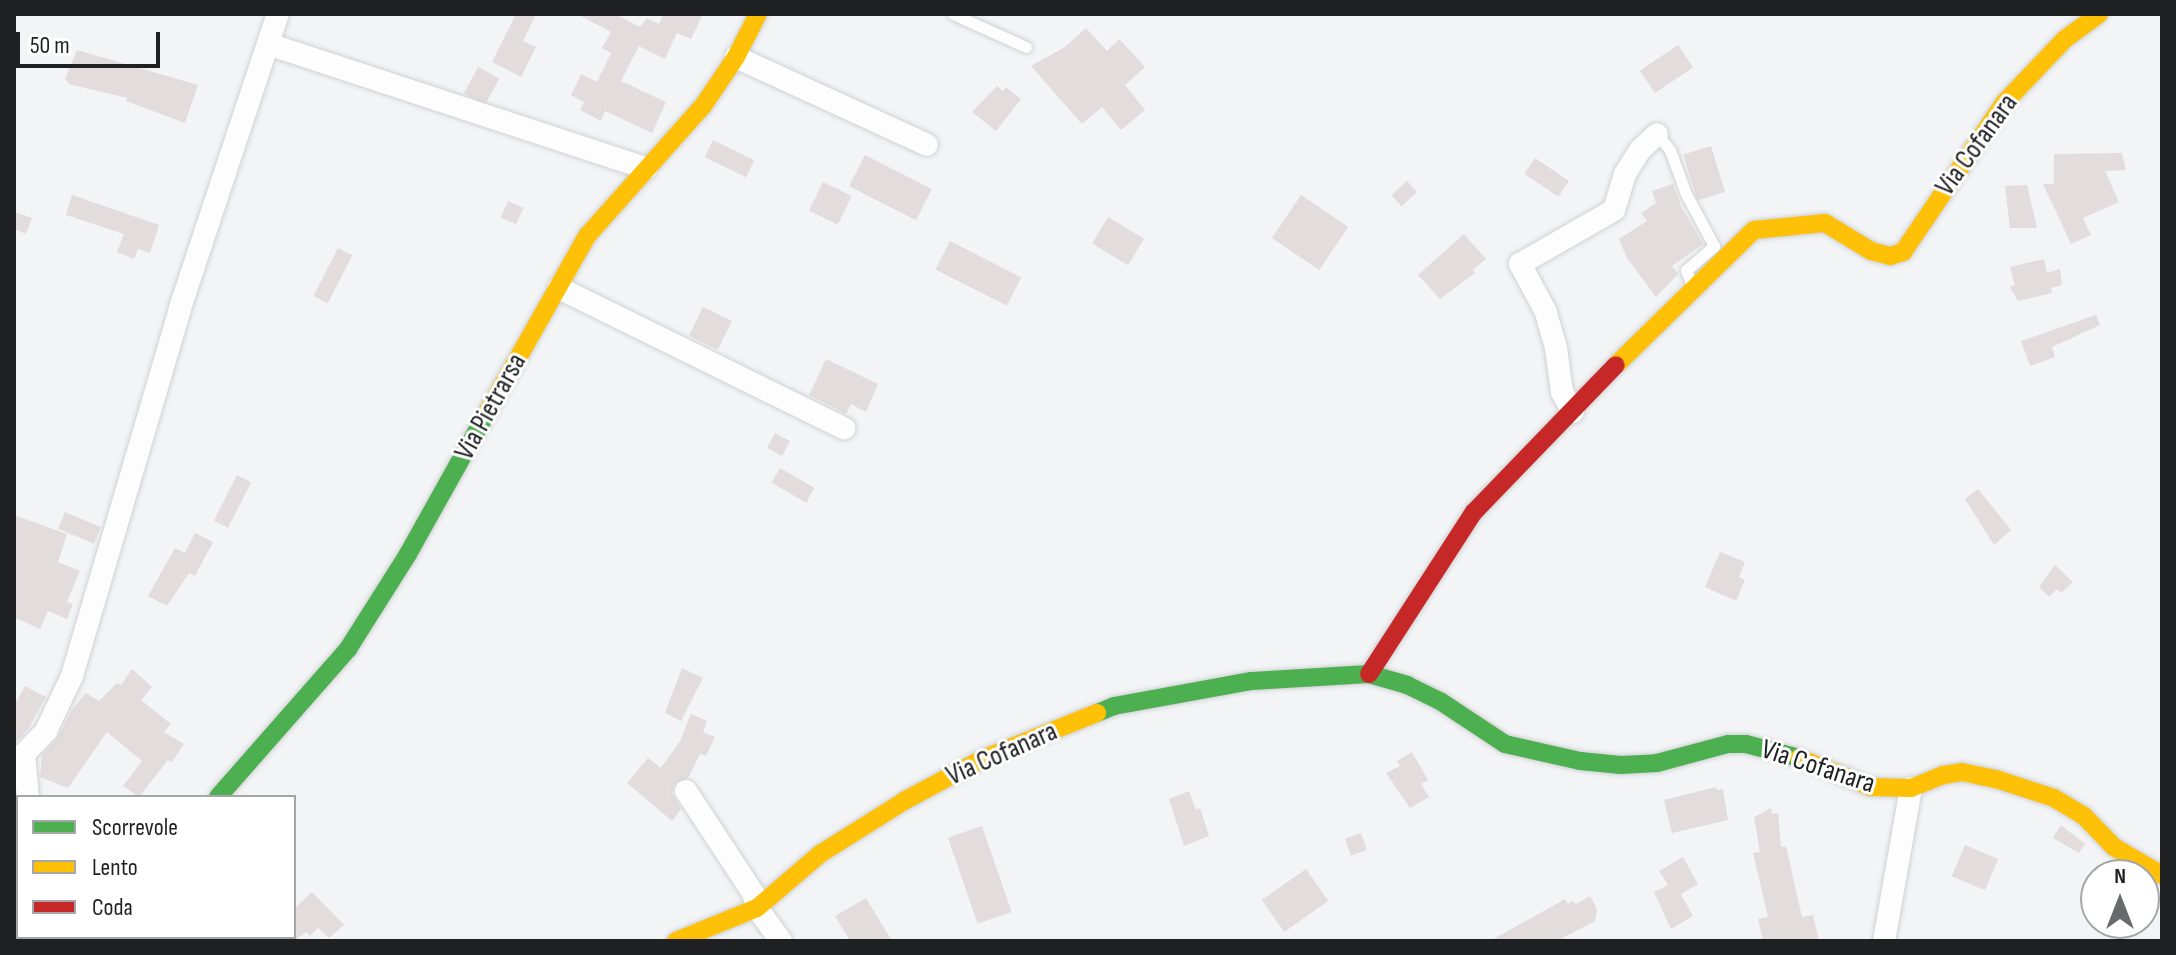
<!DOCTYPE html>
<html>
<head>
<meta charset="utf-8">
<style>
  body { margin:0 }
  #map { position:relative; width:2176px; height:955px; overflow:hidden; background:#f2f4f6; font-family:"Sofia Sans Condensed",sans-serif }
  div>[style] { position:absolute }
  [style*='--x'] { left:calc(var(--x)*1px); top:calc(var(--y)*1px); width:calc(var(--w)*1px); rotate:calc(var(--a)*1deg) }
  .building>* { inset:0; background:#e2dcdd; transform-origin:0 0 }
  .roads { filter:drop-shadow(0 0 2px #d0d1d3) drop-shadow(0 0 2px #d0d1d3) }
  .lane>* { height:11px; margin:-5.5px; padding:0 5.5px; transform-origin:5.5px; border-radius:5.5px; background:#fdfdfe }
  .street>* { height:22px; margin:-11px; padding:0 11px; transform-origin:11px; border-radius:11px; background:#fdfdfe }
  .fast>* { height:18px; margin:-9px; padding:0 9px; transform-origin:9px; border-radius:9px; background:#4caf50 }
  .slow>* { height:18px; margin:-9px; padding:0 9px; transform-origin:9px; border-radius:9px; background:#ffc107 }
  .jam>* { height:18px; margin:-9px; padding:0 9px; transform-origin:9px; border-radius:9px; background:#c62828 }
  span { translate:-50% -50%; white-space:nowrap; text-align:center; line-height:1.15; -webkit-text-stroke:6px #fff; paint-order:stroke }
  .street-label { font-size:28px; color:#1f2022 }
  .frame { position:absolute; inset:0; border:16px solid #1f2022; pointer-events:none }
  .legend { position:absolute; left:16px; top:795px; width:280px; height:144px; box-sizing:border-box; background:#fff; border:2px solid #a5a6a7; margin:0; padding:10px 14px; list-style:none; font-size:24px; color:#1f2022 }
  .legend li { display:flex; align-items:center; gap:16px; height:40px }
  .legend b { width:40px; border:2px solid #a5a6a7 }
  .north { position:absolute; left:2080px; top:859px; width:80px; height:80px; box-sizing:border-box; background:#fff; border:2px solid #a5a6a7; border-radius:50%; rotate:0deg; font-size:22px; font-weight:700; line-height:32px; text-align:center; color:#1f2022 }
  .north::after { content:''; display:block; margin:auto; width:28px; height:36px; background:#696a6c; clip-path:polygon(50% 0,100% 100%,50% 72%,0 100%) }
  .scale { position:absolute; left:16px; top:32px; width:144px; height:36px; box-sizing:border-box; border:4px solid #1f2022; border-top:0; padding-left:10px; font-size:24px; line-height:28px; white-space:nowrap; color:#1f2022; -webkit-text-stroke:6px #fff; paint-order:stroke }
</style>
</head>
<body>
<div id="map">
  <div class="building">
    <div style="clip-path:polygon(516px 14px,536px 14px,523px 41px,536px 47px,521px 77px,492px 62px)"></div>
    <div style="clip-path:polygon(577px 14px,615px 14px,640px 27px,647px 18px,659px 24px,663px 14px,703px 14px,691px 39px,677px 33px,665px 59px,639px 46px,621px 81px,666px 102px,652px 133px,605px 111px,601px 121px,580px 110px,584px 102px,571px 95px,581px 74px,597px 82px,611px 53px,602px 48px,611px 32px)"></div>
    <div style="clip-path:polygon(1086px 28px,1107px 51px,1119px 39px,1145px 67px,1125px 85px,1145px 110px,1121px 130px,1102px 107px,1082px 124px,1031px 66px,1065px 47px)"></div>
    <div style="left:1678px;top:45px;width:27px;height:46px;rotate:56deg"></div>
    <div style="clip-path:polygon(77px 50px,198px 85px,185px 123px,126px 101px,127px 98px,69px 84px,65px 79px)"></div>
    <div style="left:478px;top:67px;width:24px;height:30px;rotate:28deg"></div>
    <div style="clip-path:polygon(997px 86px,1003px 91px,1006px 87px,1021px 99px,996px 131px,972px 112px)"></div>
    <div style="left:713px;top:140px;width:46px;height:19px;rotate:26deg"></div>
    <div style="left:1711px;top:146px;width:48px;height:29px;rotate:73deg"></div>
    <div style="clip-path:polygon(2122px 153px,2126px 170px,2105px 171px,2119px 202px,2083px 218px,2091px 235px,2071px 244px,2043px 184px,2054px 184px,2054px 154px)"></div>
    <div style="left:865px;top:155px;width:75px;height:35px;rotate:27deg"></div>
    <div style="left:1535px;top:158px;width:41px;height:19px;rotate:34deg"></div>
    <div style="left:1407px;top:181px;width:15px;height:21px;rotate:48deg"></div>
    <div style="left:823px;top:182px;width:32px;height:32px;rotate:26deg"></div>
    <div style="clip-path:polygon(1673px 184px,1681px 206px,1703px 244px,1672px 266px,1678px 274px,1656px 297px,1627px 258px,1619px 239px,1647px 221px,1641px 213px,1656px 203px,1652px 191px)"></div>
    <div style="clip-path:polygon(2027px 185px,2037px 228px,2010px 228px,2005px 186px)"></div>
    <div style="clip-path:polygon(72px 195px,159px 225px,150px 253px,138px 249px,134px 259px,117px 252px,124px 234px,66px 215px)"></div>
    <div style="left:1301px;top:195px;width:57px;height:52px;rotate:34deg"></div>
    <div style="left:508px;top:201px;width:17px;height:18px;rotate:24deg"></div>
    <div style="clip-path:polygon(14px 212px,32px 218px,26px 234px,14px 229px)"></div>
    <div style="left:1108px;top:217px;width:42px;height:31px;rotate:31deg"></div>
    <div style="clip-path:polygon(1464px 234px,1486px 259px,1473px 270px,1475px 273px,1440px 299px,1418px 275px)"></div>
    <div style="left:950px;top:241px;width:80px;height:32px;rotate:27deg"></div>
    <div style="left:338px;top:248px;width:16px;height:54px;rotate:27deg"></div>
    <div style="clip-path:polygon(2044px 259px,2047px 273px,2060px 269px,2062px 285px,2051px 288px,2052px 293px,2018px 301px,2010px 287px,2015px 285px,2010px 267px)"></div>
    <div style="left:703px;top:307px;width:32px;height:32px;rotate:26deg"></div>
    <div style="clip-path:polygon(2096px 315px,2100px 325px,2052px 347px,2055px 357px,2030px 366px,2021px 341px)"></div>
    <div style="clip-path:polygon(826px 359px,878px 384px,866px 412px,851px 404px,846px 414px,809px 395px)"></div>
    <div style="left:775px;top:433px;width:17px;height:17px;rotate:28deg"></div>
    <div style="left:780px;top:468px;width:40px;height:17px;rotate:30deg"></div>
    <div style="left:237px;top:475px;width:16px;height:51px;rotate:27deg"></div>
    <div style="clip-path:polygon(1978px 489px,2011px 530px,1994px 545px,1965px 499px)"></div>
    <div style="left:65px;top:512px;width:39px;height:18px;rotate:23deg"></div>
    <div style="clip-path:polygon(14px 515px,67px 534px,58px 562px,80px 571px,67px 602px,73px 604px,67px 619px,48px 611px,40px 629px,14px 617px)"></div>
    <div style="clip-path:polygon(195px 533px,213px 542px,195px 576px,189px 573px,167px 606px,148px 596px,175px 548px,185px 553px)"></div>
    <div style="clip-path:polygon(1720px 552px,1745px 562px,1739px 577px,1745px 580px,1736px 601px,1705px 587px)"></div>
    <div style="clip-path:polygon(2055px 565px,2073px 582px,2061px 593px,2057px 589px,2049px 597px,2039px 587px)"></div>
    <div style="clip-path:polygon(682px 668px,703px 678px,681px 721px,665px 713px)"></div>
    <div style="clip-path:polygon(132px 669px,152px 687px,141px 700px,171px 724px,164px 732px,184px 744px,172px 762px,168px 760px,139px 797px,123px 786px,142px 761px,107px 732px,68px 788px,40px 777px,42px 755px,58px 737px,72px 710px,86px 693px,99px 701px,117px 683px,121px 685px)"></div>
    <div style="clip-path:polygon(25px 686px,46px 697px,28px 729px,14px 744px,14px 706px)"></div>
    <div style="clip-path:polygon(691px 714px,707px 721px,703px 732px,715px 737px,706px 756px,700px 754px,688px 778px,674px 784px,672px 793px,681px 809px,672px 821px,627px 783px,648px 758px,661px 768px,680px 741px)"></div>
    <div style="clip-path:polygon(1412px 752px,1428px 780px,1421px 784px,1429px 797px,1410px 808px,1386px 773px,1400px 766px,1397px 761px)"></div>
    <div style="clip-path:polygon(1716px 787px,1717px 790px,1723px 789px,1728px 820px,1672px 833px,1664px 800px)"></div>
    <div style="clip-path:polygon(1189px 791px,1196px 810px,1200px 808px,1209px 836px,1184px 846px,1169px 799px)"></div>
    <div style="clip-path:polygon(1771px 808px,1772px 814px,1778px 813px,1781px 847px,1786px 846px,1802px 917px,1813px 915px,1819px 941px,1763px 941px,1758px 919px,1768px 917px,1753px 853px,1760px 852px,1754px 817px)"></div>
    <div style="clip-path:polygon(2061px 825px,2085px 844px,2079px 853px,2053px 838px)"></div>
    <div style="left:982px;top:826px;width:91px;height:36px;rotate:71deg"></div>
    <div style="left:1361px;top:833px;width:18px;height:17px;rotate:71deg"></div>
    <div style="left:1965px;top:845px;width:36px;height:34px;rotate:23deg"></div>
    <div style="clip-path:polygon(1683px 857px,1698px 884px,1681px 894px,1693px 916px,1671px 929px,1654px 892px,1668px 885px,1659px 871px)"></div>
    <div style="left:1306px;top:869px;width:39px;height:54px;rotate:55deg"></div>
    <div style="clip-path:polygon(312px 892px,344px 925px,329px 938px,318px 928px,310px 936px,306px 932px,294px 941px,294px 909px)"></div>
    <div style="clip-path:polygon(1590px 896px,1597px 909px,1595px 921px,1557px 941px,1490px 941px,1565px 899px,1568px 904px,1573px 901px,1576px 904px)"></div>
    <div style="clip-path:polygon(866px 898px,892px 941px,850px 941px,835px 916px)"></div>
  </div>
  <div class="roads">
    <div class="lane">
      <div style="--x:953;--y:14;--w:80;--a:24.3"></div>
      <div style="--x:1657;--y:134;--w:21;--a:51"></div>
      <div style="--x:1670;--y:150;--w:47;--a:70"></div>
      <div style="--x:1686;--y:194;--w:59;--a:61.7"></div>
      <div style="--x:1714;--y:246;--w:37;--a:139"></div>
      <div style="--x:1686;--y:270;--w:14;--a:69"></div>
    </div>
    <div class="street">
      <div style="--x:268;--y:44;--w:398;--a:18.2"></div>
      <div style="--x:736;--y:57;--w:210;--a:24.7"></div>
      <div style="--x:559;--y:288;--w:318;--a:26.2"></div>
      <div style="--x:1573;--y:412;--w:23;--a:-119"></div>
      <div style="--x:1562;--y:392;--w:44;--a:-97.8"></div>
      <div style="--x:1556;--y:348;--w:37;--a:-106"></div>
      <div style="--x:1546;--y:312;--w:55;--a:-118.4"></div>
      <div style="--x:1520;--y:264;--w:108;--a:-29.9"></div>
      <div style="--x:1614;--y:210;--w:38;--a:-73"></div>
      <div style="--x:1625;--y:174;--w:28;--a:-58"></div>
      <div style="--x:1640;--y:150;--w:23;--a:-43"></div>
      <div style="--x:686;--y:791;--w:122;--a:56.7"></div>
      <div style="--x:753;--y:893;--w:16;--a:75"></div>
      <div style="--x:757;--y:908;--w:41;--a:54"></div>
      <div style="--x:28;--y:797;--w:43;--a:-95.3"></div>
      <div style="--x:24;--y:754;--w:32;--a:-46"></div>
      <div style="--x:46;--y:731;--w:61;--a:-64.7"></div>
      <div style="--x:72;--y:676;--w:384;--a:-73.6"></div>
      <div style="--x:180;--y:308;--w:310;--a:-71.6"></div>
      <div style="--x:65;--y:937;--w:4;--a:90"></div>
      <div style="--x:86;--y:941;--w:6;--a:-45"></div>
      <div style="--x:1884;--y:941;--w:155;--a:-80"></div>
    </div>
    <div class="fast">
      <div style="--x:1097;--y:713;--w:18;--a:-22"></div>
      <div style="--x:1114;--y:706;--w:140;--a:-10.3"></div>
      <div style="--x:1252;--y:681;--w:117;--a:-3.4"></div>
      <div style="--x:1369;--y:674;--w:40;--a:16"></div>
      <div style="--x:1407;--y:685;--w:37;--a:26"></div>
      <div style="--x:1440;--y:701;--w:78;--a:33.5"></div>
      <div style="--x:1505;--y:744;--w:77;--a:12.8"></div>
      <div style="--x:1580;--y:761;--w:41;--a:5.6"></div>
      <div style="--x:1621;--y:765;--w:36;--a:-3"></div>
      <div style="--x:1657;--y:763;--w:73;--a:-15"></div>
      <div style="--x:1728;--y:744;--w:18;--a:0"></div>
      <div style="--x:1746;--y:744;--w:55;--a:14.8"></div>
      <div style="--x:218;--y:797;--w:197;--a:-48.7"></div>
      <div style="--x:348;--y:649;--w:112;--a:-57.7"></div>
      <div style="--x:408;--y:554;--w:164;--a:-60.8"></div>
    </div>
    <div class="slow">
      <div style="--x:1616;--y:365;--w:193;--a:-44.4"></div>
      <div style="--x:1754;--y:230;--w:71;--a:-5.6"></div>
      <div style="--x:1825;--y:223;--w:54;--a:31.3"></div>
      <div style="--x:1871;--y:251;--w:20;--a:15"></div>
      <div style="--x:1890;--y:256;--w:14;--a:-17"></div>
      <div style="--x:1903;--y:252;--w:181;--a:-55.8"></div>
      <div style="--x:2005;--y:102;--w:87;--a:-46.4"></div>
      <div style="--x:2065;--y:39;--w:42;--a:-36.3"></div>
      <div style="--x:488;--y:411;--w:201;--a:-60.5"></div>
      <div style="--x:587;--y:236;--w:174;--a:-48.3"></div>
      <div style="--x:703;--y:106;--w:59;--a:-56"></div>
      <div style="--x:736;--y:57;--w:48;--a:-62.9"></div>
      <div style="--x:1799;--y:758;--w:78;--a:21.9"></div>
      <div style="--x:1871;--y:787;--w:40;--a:1.4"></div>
      <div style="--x:1911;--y:788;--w:35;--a:-22"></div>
      <div style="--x:1943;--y:775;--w:19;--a:-9"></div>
      <div style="--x:1962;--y:772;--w:38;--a:12"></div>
      <div style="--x:1999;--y:780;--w:58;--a:18.1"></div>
      <div style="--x:2054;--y:798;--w:35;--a:31"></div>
      <div style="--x:2084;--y:816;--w:43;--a:45.9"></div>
      <div style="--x:2114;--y:847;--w:56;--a:30.3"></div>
      <div style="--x:676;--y:941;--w:87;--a:-22.2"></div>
      <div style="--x:757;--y:908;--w:83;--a:-40.6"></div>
      <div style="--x:820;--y:854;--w:99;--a:-32.2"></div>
      <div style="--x:904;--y:801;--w:89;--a:-28.3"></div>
      <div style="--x:982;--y:759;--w:124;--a:-21.8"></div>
    </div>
    <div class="jam">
      <div style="--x:1369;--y:674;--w:193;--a:-57.1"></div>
      <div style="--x:1474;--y:512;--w:204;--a:-46"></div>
    </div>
  </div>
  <div class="street-label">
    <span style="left:1977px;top:145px;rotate:-54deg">Via Cofanara</span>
    <span style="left:491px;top:407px;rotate:-61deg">Via Pietrarsa</span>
    <span style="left:1002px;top:754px;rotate:-24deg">Via Cofanara</span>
    <span style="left:1818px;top:767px;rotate:18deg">Via Cofanara</span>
  </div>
  <div class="frame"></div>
  <ul class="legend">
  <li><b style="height:10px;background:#4caf50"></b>Scorrevole</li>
  <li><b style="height:10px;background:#ffc107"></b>Lento</li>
  <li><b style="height:10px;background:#c62828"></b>Coda</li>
  </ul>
  <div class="north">N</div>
  <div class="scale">50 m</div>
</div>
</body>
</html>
